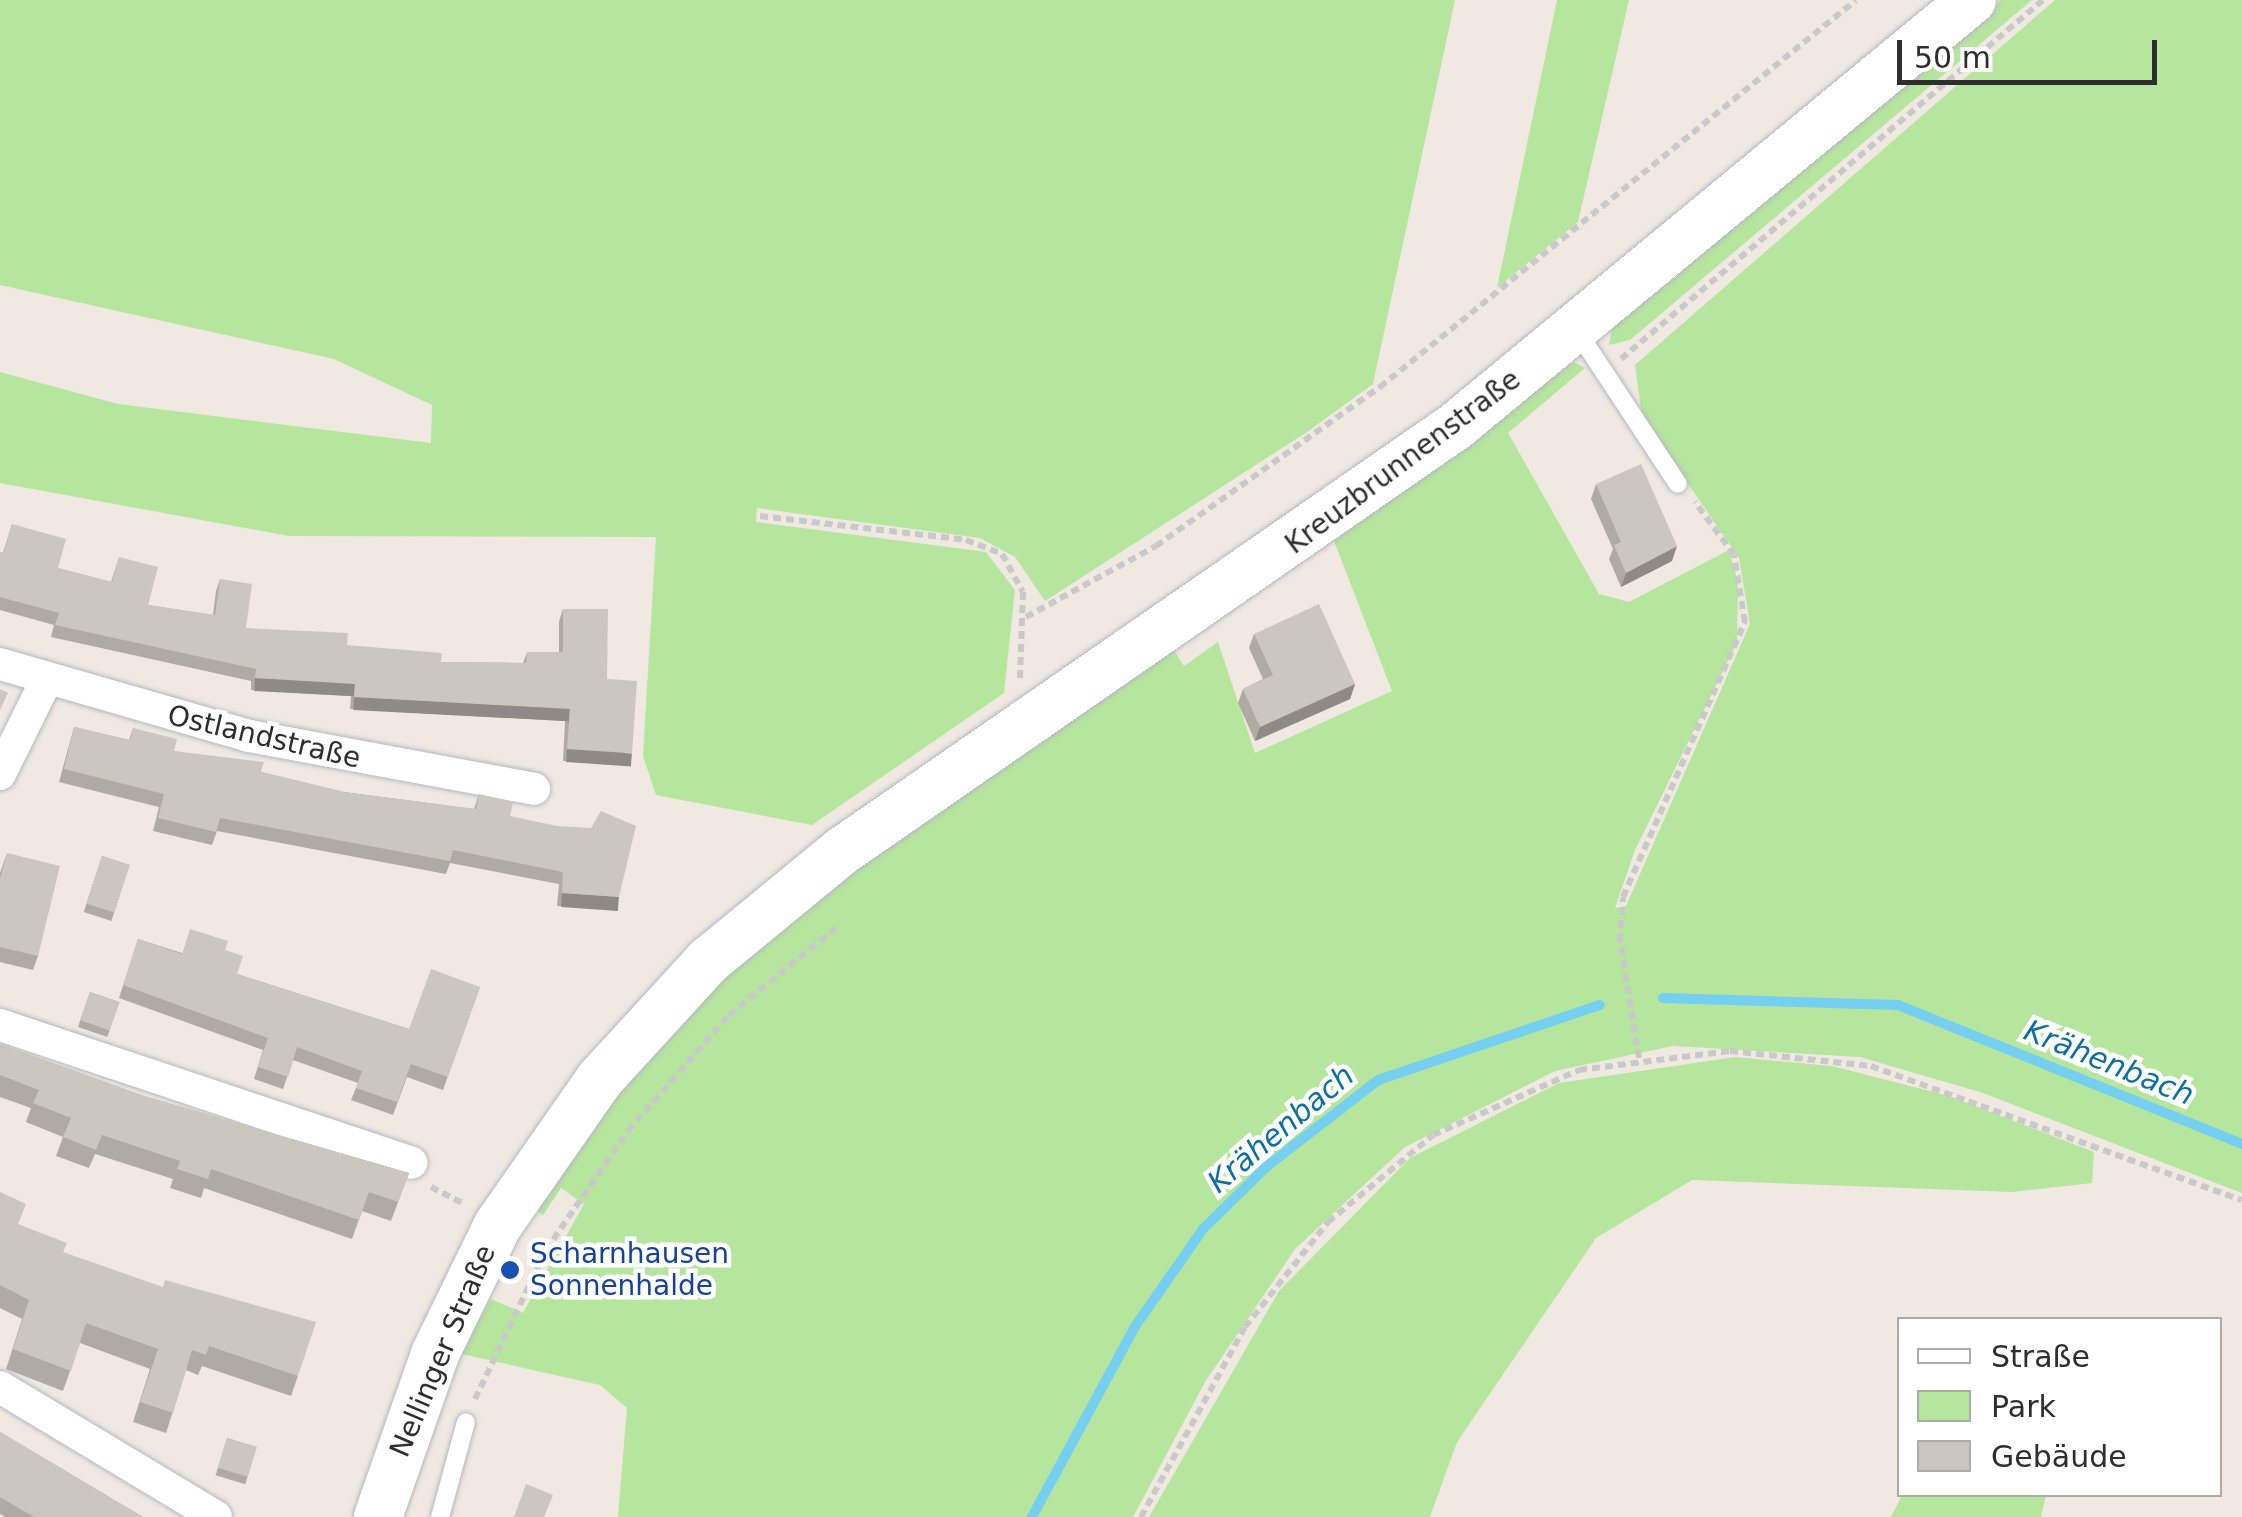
<!DOCTYPE html>
<html>
<head>
<meta charset="utf-8">
<style>
  body { margin:0 }
  #map { position:relative; width:2242px; height:1517px; overflow:hidden; background:#efe9e1; font-family:"DejaVu Sans",sans-serif }
  div>[style] { position:absolute }
  [style*='--x'] { left:calc(var(--x)*1px); top:calc(var(--y)*1px); width:calc(var(--w)*1px); rotate:calc(var(--a)*1deg) }
  .green>* { inset:0; background:#b6e59e }
  .stream>* { height:10px; margin:-5px; padding:0 5px; transform-origin:5px; border-radius:5px; background:#75cff0 }
  .path>* { height:6px; margin-top:-3px; transform-origin:0; background:repeating-linear-gradient(90deg,#c9c9c9 0 8px,transparent 0 13px) }
  .roads { filter:drop-shadow(0 0 2px #b4b7c1) drop-shadow(0 0 2px #b4b7c1) }
  .service>* { height:18px; margin:-9px; padding:0 9px; transform-origin:9px; border-radius:9px; background:#fff }
  .minor>* { height:32px; margin:-16px; padding:0 16px; transform-origin:16px; border-radius:16px; background:#fff }
  .secondary>* { height:48px; margin:-24px; padding:0 24px; transform-origin:24px; border-radius:24px; background:#fff }
  .wall>* { inset:0; background:#afaba4; transform-origin:0 0 }
  .shaded-wall>* { inset:0; background:#8e8b86; transform-origin:0 0 }
  .building>* { inset:0; background:#cbc7bf; transform-origin:0 0 }
  .dots>* { width:28px; height:28px; translate:-50% -50%; box-sizing:border-box; border:5px solid #fff; border-radius:50% }
  span { translate:-50% -50%; white-space:nowrap; text-align:center; line-height:1.15; -webkit-text-stroke:9px #fff; paint-order:stroke }
  .street-label { font-size:28px; color:#2e2e2e }
  .transit-label { font-size:28px; color:#164399 }
  .left { translate:0 -50%; text-align:left }
  .water-label { font-size:30px; color:#0d6fa3; font-style:italic }
  .legend { position:absolute; left:1897px; top:1317px; width:325px; height:180px; box-sizing:border-box; background:#fff; border:2px solid #ababab; margin:0; padding:12px 18px; list-style:none; font-size:30px; color:#2e2e2e }
  .legend li { display:flex; align-items:center; gap:20px; height:50px }
  .legend b { width:50px; border:2px solid #ababab }
  .scale { position:absolute; left:1897px; top:40px; width:260px; height:45px; box-sizing:border-box; border:5px solid #2e2e2e; border-top:0; padding-left:12px; font-size:30px; line-height:35px; white-space:nowrap; color:#2e2e2e; -webkit-text-stroke:8px #fff; paint-order:stroke }
</style>
</head>
<body>
<div id="map">
  <div class="green">
    <div style="clip-path:polygon(0 0,1455px 0,1373px 384px,1307px 432px,1045px 601px,1015px 557px,980px 538px,757px 508px,756px 522px,986px 552px,1015px 590px,1004px 693px,812px 825px,656px 795px,643px 756px,656px 537px,289px 536px,0 483px,0 372px,118px 404px,431px 443px,432px 405px,334px 359px,0 285px)"></div>
    <div style="clip-path:polygon(1557px 0,1629px 0,1578px 222px,1497px 288px)"></div>
    <div style="clip-path:polygon(2001px 0,2032px 0,1630px 340px,1609px 345px,1612px 328px)"></div>
    <div style="clip-path:polygon(2055px 0,2242px 0,2242px 1193px,1983px 1093px,1860px 1057px,1673px 1046px,1555px 1071px,1405px 1147px,1295px 1249px,1205px 1382px,1133px 1517px,618px 1517px,627px 1408px,600px 1385px,457px 1353px,491px 1299px,523px 1313px,584px 1204px,561px 1188px,543px 1215px,530px 1207px,654px 1043px,785px 918px,1173px 649px,1184px 666px,1218px 642px,1255px 753px,1392px 691px,1334px 541px,1574px 362px,1585px 368px,1508px 433px,1599px 594px,1629px 602px,1729px 550px,1738px 582px,1737px 643px,1635px 850px,1615px 908px,1626px 906px,1750px 624px,1739px 558px,1642px 417px,1635px 365px)"></div>
    <div style="clip-path:polygon(1735px 1057px,1832px 1066px,1949px 1096px,2094px 1152px,2092px 1183px,2012px 1192px,1692px 1180px,1596px 1238px,1457px 1442px,1430px 1517px,1149px 1517px,1279px 1291px,1410px 1158px,1559px 1083px)"></div>
    <div style="clip-path:polygon(1902px 1495px,1903px 1494px,2046px 1495px,2041px 1517px,1891px 1517px)"></div>
  </div>
  <div class="stream">
    <div style="--x:1663;--y:998;--w:235;--a:1.7"></div>
    <div style="--x:1898;--y:1005;--w:371;--a:22"></div>
    <div style="--x:1032;--y:1517;--w:215;--a:-61.6"></div>
    <div style="--x:1134;--y:1328;--w:121;--a:-55.1"></div>
    <div style="--x:1203;--y:1229;--w:88;--a:-44.5"></div>
    <div style="--x:1266;--y:1167;--w:142;--a:-37.8"></div>
    <div style="--x:1378;--y:1080;--w:234;--a:-18.7"></div>
  </div>
  <div class="path">
    <div style="--x:1621;--y:359;--w:554;--a:-40.39"></div>
    <div style="--x:760;--y:516;--w:207;--a:6.6"></div>
    <div style="--x:966;--y:540;--w:39;--a:21"></div>
    <div style="--x:1002;--y:554;--w:43;--a:61.1"></div>
    <div style="--x:1023;--y:592;--w:87;--a:92"></div>
    <div style="--x:1026;--y:617;--w:148;--a:-28.6"></div>
    <div style="--x:1156;--y:546;--w:275;--a:-35.4"></div>
    <div style="--x:1380;--y:387;--w:613;--a:-39.11"></div>
    <div style="--x:1639;--y:1058;--w:119;--a:-99.2"></div>
    <div style="--x:1620;--y:941;--w:44;--a:-86.1"></div>
    <div style="--x:1623;--y:897;--w:301;--a:-66.1"></div>
    <div style="--x:1745;--y:622;--w:68;--a:-99.3"></div>
    <div style="--x:1734;--y:555;--w:66;--a:-126.3"></div>
    <div style="--x:431;--y:1187;--w:38;--a:27"></div>
    <div style="--x:475;--y:1399;--w:165;--a:-64.5"></div>
    <div style="--x:546;--y:1250;--w:145;--a:-55.4"></div>
    <div style="--x:628;--y:1131;--w:154;--a:-49"></div>
    <div style="--x:729;--y:1015;--w:139;--a:-39.2"></div>
    <div style="--x:1141;--y:1517;--w:217;--a:-61.3"></div>
    <div style="--x:1245;--y:1327;--w:134;--a:-51.7"></div>
    <div style="--x:1328;--y:1222;--w:136;--a:-39.6"></div>
    <div style="--x:1433;--y:1135;--w:160;--a:-24"></div>
    <div style="--x:1579;--y:1070;--w:152;--a:-7.2"></div>
    <div style="--x:1730;--y:1051;--w:142;--a:6.1"></div>
    <div style="--x:1871;--y:1066;--w:394;--a:19.9"></div>
  </div>
  <div class="roads">
    <div class="service">
      <div style="--x:1577;--y:331;--w:183;--a:56.6"></div>
      <div style="--x:440;--y:1517;--w:98;--a:-74.7"></div>
    </div>
    <div class="minor">
      <div style="--x:0;--y:664;--w:259;--a:16.1"></div>
      <div style="--x:249;--y:736;--w:290;--a:10.5"></div>
      <div style="--x:0;--y:774;--w:104;--a:-63.7"></div>
      <div style="--x:0;--y:1025;--w:434;--a:18.5"></div>
      <div style="--x:0;--y:1387;--w:252;--a:31"></div>
    </div>
    <div class="secondary">
      <div style="--x:378;--y:1517;--w:173;--a:-70.7"></div>
      <div style="--x:435;--y:1354;--w:144;--a:-64"></div>
      <div style="--x:498;--y:1225;--w:177;--a:-55.1"></div>
      <div style="--x:599;--y:1080;--w:161;--a:-47.5"></div>
      <div style="--x:708;--y:961;--w:173;--a:-39.4"></div>
      <div style="--x:842;--y:851;--w:747;--a:-34.69"></div>
      <div style="--x:1456;--y:426;--w:669;--a:-39.54"></div>
    </div>
  </div>
  <div class="wall">
    <div style="clip-path:polygon(1596px 484px,1672px 561px,1621px 587px,1609px 559px,1613px 549px,1591px 499px)"></div>
    <div style="clip-path:polygon(12px 524px,58px 568px,111px 582px,119px 557px,148px 605px,213px 615px,216px 591px,220px 579px,246px 628px,441px 662px,523px 663px,527px 652px,559px 652px,559px 621px,563px 609px,607px 679px,628px 765px,563px 761px,565px 721px,350px 709px,351px 696px,251px 690px,251px 681px,51px 637px,54px 625px,0 610px,0 552px,3px 553px)"></div>
    <div style="clip-path:polygon(1254px 634px,1355px 684px,1350px 699px,1255px 741px,1238px 703px,1243px 689px,1263px 679px,1249px 648px)"></div>
    <div style="clip-path:polygon(74px 727px,129px 740px,133px 728px,174px 751px,344px 792px,474px 809px,479px 794px,619px 897px,615px 910px,557px 906px,559px 884px,450px 863px,446px 874px,217px 831px,212px 845px,153px 831px,159px 807px,59px 782px)"></div>
    <div style="clip-path:polygon(7px 853px,38px 956px,33px 970px,0 962px,0 873px)"></div>
    <div style="left:102px;top:856px;width:29px;height:59px;rotate:18deg"></div>
    <div style="clip-path:polygon(138px 939px,182px 953px,225px 950px,237px 974px,409px 1029px,480px 987px,443px 1090px,407px 1077px,393px 1115px,351px 1100px,358px 1083px,293px 1060px,283px 1089px,254px 1079px,263px 1050px,119px 998px)"></div>
    <div style="left:90px;top:992px;width:31px;height:37px;rotate:19deg"></div>
    <div style="clip-path:polygon(0 1044px,144px 1096px,409px 1173px,391px 1221px,362px 1211px,352px 1239px,204px 1188px,201px 1198px,170px 1188px,173px 1179px,95px 1154px,89px 1168px,56px 1156px,63px 1137px,26px 1122px,31px 1108px,0 1097px)"></div>
    <div style="clip-path:polygon(0 1192px,18px 1224px,63px 1252px,298px 1376px,291px 1396px,202px 1366px,198px 1375px,186px 1370px,166px 1433px,133px 1422px,150px 1369px,80px 1343px,63px 1391px,6px 1369px,22px 1319px,0 1308px)"></div>
    <div style="clip-path:polygon(0 1432px,143px 1517px,5px 1517px,0 1514px)"></div>
    <div style="left:227px;top:1438px;width:31px;height:39px;rotate:17deg"></div>
  </div>
  <div class="shaded-wall">
    <div style="clip-path:polygon(1677px 546px,1672px 561px,1621px 587px,1626px 573px)"></div>
    <div style="left:255px;top:678px;width:100px;height:13px;rotate:3deg"></div>
    <div style="clip-path:polygon(1355px 684px,1350px 699px,1255px 741px,1260px 727px)"></div>
    <div style="left:354px;top:697px;width:216px;height:13px;rotate:3deg"></div>
    <div style="left:567px;top:749px;width:65px;height:13px;rotate:4deg"></div>
    <div style="left:562px;top:893px;width:57px;height:14px;rotate:4deg"></div>
  </div>
  <div class="building">
    <div style="clip-path:polygon(1641px 464px,1677px 546px,1626px 573px,1614px 545px,1621px 542px,1596px 484px)"></div>
    <div style="clip-path:polygon(12px 524px,66px 539px,58px 568px,112px 582px,119px 557px,158px 567px,148px 605px,215px 615px,220px 579px,252px 584px,246px 628px,348px 633px,347px 645px,442px 653px,441px 662px,526px 663px,527px 652px,563px 652px,563px 609px,608px 609px,607px 679px,637px 681px,632px 753px,567px 749px,570px 709px,354px 697px,355px 684px,255px 678px,256px 669px,55px 625px,59px 613px,0 597px,0 552px,4px 553px)"></div>
    <div style="clip-path:polygon(1319px 604px,1355px 684px,1260px 727px,1243px 689px,1273px 675px,1254px 634px)"></div>
    <div style="clip-path:polygon(0 689px,8px 693px,0 710px)"></div>
    <div style="clip-path:polygon(74px 727px,130px 740px,133px 728px,177px 739px,174px 751px,264px 762px,261px 772px,344px 792px,476px 809px,479px 794px,513px 802px,510px 816px,557px 826px,591px 828px,601px 811px,636px 826px,619px 897px,562px 893px,563px 872px,453px 850px,450px 861px,220px 818px,216px 832px,158px 818px,164px 794px,64px 769px)"></div>
    <div style="clip-path:polygon(7px 853px,60px 866px,38px 956px,0 947px,0 879px)"></div>
    <div style="left:102px;top:856px;width:29px;height:50px;rotate:18deg"></div>
    <div style="clip-path:polygon(190px 929px,228px 941px,225px 950px,243px 956px,237px 974px,409px 1029px,431px 969px,480px 987px,448px 1077px,411px 1064px,397px 1102px,356px 1088px,362px 1071px,297px 1047px,288px 1077px,258px 1067px,268px 1038px,123px 985px,138px 939px,182px 954px)"></div>
    <div style="left:90px;top:992px;width:31px;height:30px;rotate:19deg"></div>
    <div style="clip-path:polygon(0 1044px,144px 1096px,409px 1173px,398px 1202px,369px 1192px,359px 1220px,211px 1169px,208px 1179px,177px 1169px,180px 1161px,102px 1135px,96px 1150px,63px 1137px,71px 1118px,33px 1103px,39px 1090px,0 1075px)"></div>
    <div style="clip-path:polygon(0 1192px,26px 1204px,18px 1224px,67px 1243px,63px 1252px,163px 1287px,165px 1280px,316px 1322px,298px 1376px,209px 1346px,206px 1355px,192px 1350px,173px 1413px,140px 1402px,158px 1349px,86px 1323px,71px 1371px,13px 1349px,29px 1300px,0 1285px)"></div>
    <div style="clip-path:polygon(0 1432px,143px 1517px,34px 1517px,0 1497px)"></div>
    <div style="left:227px;top:1438px;width:31px;height:31px;rotate:17deg"></div>
    <div style="clip-path:polygon(526px 1484px,553px 1495px,544px 1517px,514px 1517px)"></div>
  </div>
  <div class="dots">
    <div style="left:510px;top:1270px;background:#1a4fb4"></div>
  </div>
  <div class="street-label">
    <span style="left:1403px;top:462px;rotate:-37deg">Kreuzbrunnenstraße</span>
    <span style="left:264px;top:737px;rotate:13deg">Ostlandstraße</span>
    <span style="left:443px;top:1351px;rotate:-67deg">Nellinger Straße</span>
  </div>
  <div class="transit-label">
    <span class="left" style="left:530px;top:1270px">Scharnhausen<br>Sonnenhalde</span>
  </div>
  <div class="water-label">
    <span style="left:2109px;top:1063px;rotate:22deg">Krähenbach</span>
    <span style="left:1281px;top:1129px;rotate:-40deg">Krähenbach</span>
  </div>
  <ul class="legend">
  <li><b style="height:12px;background:#fff"></b>Straße</li>
  <li><b style="height:28px;background:#b6e59e"></b>Park</li>
  <li><b style="height:28px;background:#cbc7bf"></b>Gebäude</li>
  </ul>
  <div class="scale">50 m</div>
</div>
</body>
</html>
